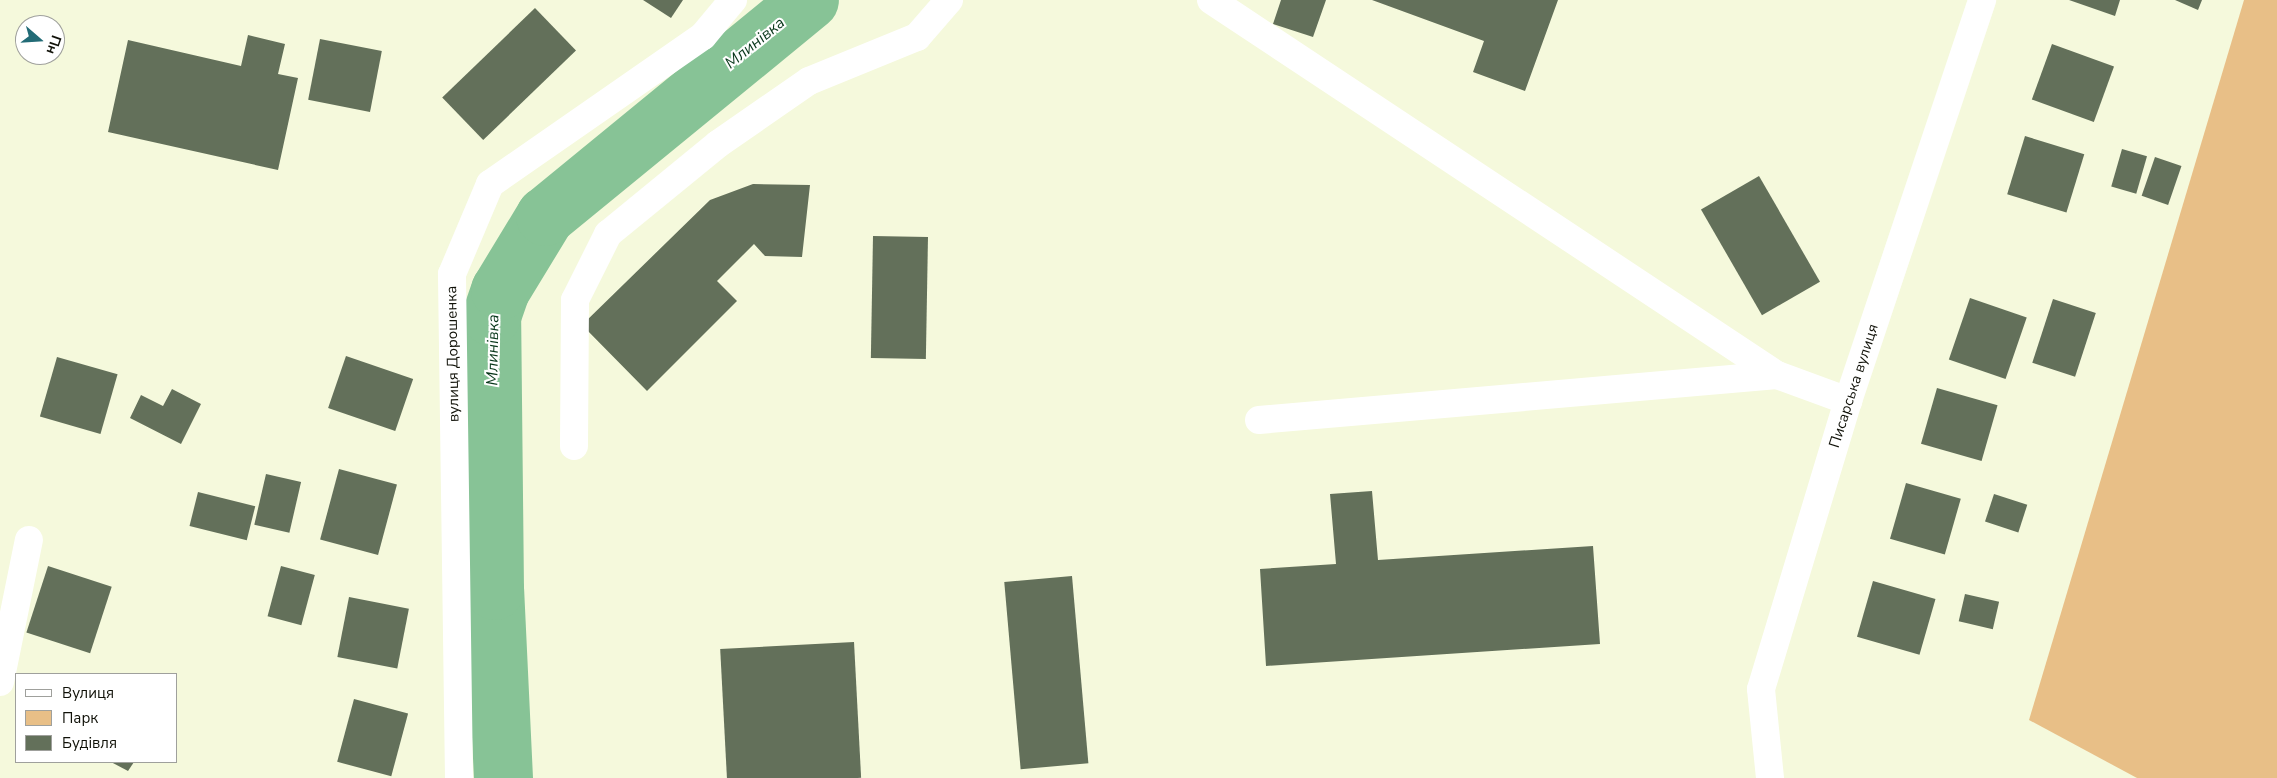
<!DOCTYPE html>
<html>
<head>
<meta charset="utf-8">
<style>
  body { margin:0 }
  #map { position:relative; width:2277px; height:778px; overflow:hidden; background:#f5f9dc; font-family:"Nunito Sans",sans-serif }
  div>[style] { position:absolute }
  [style*='--x'] { left:calc(var(--x)*1px); top:calc(var(--y)*1px); width:calc(var(--w)*1px); rotate:calc(var(--a)*1deg) }
  .green>* { inset:0; background:#e8bf87 }
  .river>* { height:59px; margin:-29.5px; padding:0 29.5px; transform-origin:29.5px; border-radius:29.5px; background:#87c396 }
  .building>* { inset:0; background:#63705a; transform-origin:0 0 }
  .minor>* { height:28px; margin:-14px; padding:0 14px; transform-origin:14px; border-radius:14px; background:#fff }
  span { translate:-50% -50%; white-space:nowrap; text-align:center; line-height:1.15; -webkit-text-stroke:4px #fff; paint-order:stroke }
  .street-label { font-size:15px; color:#101108 }
  .water-label { font-size:16px; color:#08371a; font-style:italic }
  .legend { position:absolute; left:15px; top:673px; width:162px; height:90px; box-sizing:border-box; background:#fff; border:1px solid #9fa09c; margin:0; padding:6px 9px; list-style:none; font-size:15px; color:#101108 }
  .legend li { display:flex; align-items:center; gap:10px; height:25px }
  .legend b { width:25px; border:1px solid #9fa09c }
  .north { position:absolute; left:15px; top:15px; width:50px; height:50px; box-sizing:border-box; background:#fff; border:1px solid #9fa09c; border-radius:50%; rotate:109deg; font-size:14px; font-weight:700; line-height:20px; text-align:center; color:#101108 }
  .north::after { content:''; display:block; margin:auto; width:18px; height:22px; background:#226b76; clip-path:polygon(50% 0,100% 100%,50% 72%,0 100%) }
</style>
</head>
<body>
<div id="map">
  <div class="green">
    <div style="clip-path:polygon(2244px 0,2277px 0,2277px 778px,2137px 778px,2029px 720px)"></div>
  </div>
  <div class="river">
    <div style="--x:503;--y:778;--w:188;--a:-92.7"></div>
    <div style="--x:494;--y:590;--w:274;--a:-90.6"></div>
    <div style="--x:491;--y:316;--w:28;--a:-71"></div>
    <div style="--x:500;--y:290;--w:87;--a:-58.7"></div>
    <div style="--x:545;--y:216;--w:341;--a:-39.3"></div>
  </div>
  <div class="building">
    <div style="clip-path:polygon(643px 0,683px 0,671px 18px)"></div>
    <div style="clip-path:polygon(1281px 0,1326px 0,1313px 37px,1273px 24px)"></div>
    <div style="clip-path:polygon(1372px 0,1558px 0,1525px 91px,1473px 72px,1484px 41px)"></div>
    <div style="clip-path:polygon(2069px 0,2120px 0,2115px 16px)"></div>
    <div style="clip-path:polygon(2175px 0,2202px 0,2198px 10px)"></div>
    <div style="left:535px;top:8px;width:59px;height:129px;rotate:46deg"></div>
    <div style="clip-path:polygon(248px 35px,285px 44px,278px 74px,298px 78px,278px 170px,108px 132px,128px 40px,241px 66px)"></div>
    <div style="left:320px;top:39px;width:63px;height:62px;rotate:11deg"></div>
    <div style="left:2052px;top:44px;width:66px;height:59px;rotate:20deg"></div>
    <div style="left:2025px;top:136px;width:62px;height:61px;rotate:17deg"></div>
    <div style="left:2122px;top:149px;width:26px;height:39px;rotate:16deg"></div>
    <div style="left:2155px;top:157px;width:28px;height:41px;rotate:19deg"></div>
    <div style="left:1759px;top:176px;width:122px;height:67px;rotate:60deg"></div>
    <div style="clip-path:polygon(753px 184px,810px 185px,802px 257px,765px 256px,754px 244px,717px 281px,737px 301px,647px 391px,582px 325px,710px 200px)"></div>
    <div style="left:873px;top:236px;width:55px;height:122px;rotate:1deg"></div>
    <div style="left:1970px;top:298px;width:60px;height:65px;rotate:19deg"></div>
    <div style="left:2053px;top:299px;width:45px;height:67px;rotate:18deg"></div>
    <div style="left:346px;top:356px;width:71px;height:55px;rotate:19deg"></div>
    <div style="left:57px;top:357px;width:63px;height:62px;rotate:16deg"></div>
    <div style="left:1937px;top:388px;width:63px;height:58px;rotate:16deg"></div>
    <div style="clip-path:polygon(172px 389px,201px 404px,181px 444px,130px 418px,141px 395px,163px 406px)"></div>
    <div style="left:339px;top:469px;width:60px;height:73px;rotate:15deg"></div>
    <div style="left:266px;top:474px;width:36px;height:52px;rotate:13deg"></div>
    <div style="left:1906px;top:483px;width:57px;height:58px;rotate:16deg"></div>
    <div style="clip-path:polygon(1372px 491px,1378px 560px,1593px 546px,1600px 644px,1266px 666px,1260px 569px,1336px 564px,1330px 494px)"></div>
    <div style="left:198px;top:492px;width:59px;height:35px;rotate:14deg"></div>
    <div style="left:1994px;top:494px;width:35px;height:29px;rotate:18deg"></div>
    <div style="left:48px;top:566px;width:67px;height:70px;rotate:18deg"></div>
    <div style="left:281px;top:566px;width:35px;height:52px;rotate:15deg"></div>
    <div style="left:1072px;top:576px;width:188px;height:68px;rotate:85deg"></div>
    <div style="left:1873px;top:581px;width:65px;height:58px;rotate:16deg"></div>
    <div style="left:1965px;top:594px;width:35px;height:28px;rotate:13deg"></div>
    <div style="left:349px;top:597px;width:61px;height:61px;rotate:11deg"></div>
    <div style="left:854px;top:642px;width:136px;height:134px;rotate:87deg"></div>
    <div style="left:354px;top:699px;width:56px;height:65px;rotate:15deg"></div>
    <div style="clip-path:polygon(111px 762px,134px 762px,128px 771px)"></div>
  </div>
  <div class="minor">
    <div style="--x:1211;--y:0;--w:679;--a:33.53"></div>
    <div style="--x:1777;--y:375;--w:76;--a:20.1"></div>
    <div style="--x:1259;--y:420;--w:520;--a:-4.96"></div>
    <div style="--x:574;--y:446;--w:146;--a:-89.6"></div>
    <div style="--x:575;--y:300;--w:74;--a:-63.4"></div>
    <div style="--x:608;--y:234;--w:142;--a:-39.3"></div>
    <div style="--x:718;--y:144;--w:111;--a:-34.7"></div>
    <div style="--x:809;--y:81;--w:117;--a:-22.2"></div>
    <div style="--x:917;--y:37;--w:49;--a:-49.1"></div>
    <div style="--x:0;--y:682;--w:145;--a:-78.5"></div>
    <div style="--x:459;--y:778;--w:504;--a:-90.8"></div>
    <div style="--x:452;--y:274;--w:98;--a:-67.1"></div>
    <div style="--x:490;--y:184;--w:259;--a:-34.8"></div>
    <div style="--x:703;--y:36;--w:47;--a:-50.2"></div>
    <div style="--x:1770;--y:778;--w:89;--a:-95.8"></div>
    <div style="--x:1761;--y:689;--w:301;--a:-73.2"></div>
    <div style="--x:1848;--y:401;--w:423;--a:-71.5"></div>
  </div>
  <div class="street-label">
    <span style="left:453px;top:354px;rotate:-91deg">вулиця Дорошенка</span>
    <span style="left:1854px;top:386px;rotate:-72deg">Писарська вулиця</span>
  </div>
  <div class="water-label">
    <span style="left:755px;top:43px;rotate:-39deg">Млинівка</span>
    <span style="left:493px;top:350px;rotate:-89deg">Млинівка</span>
  </div>
  <ul class="legend">
  <li><b style="height:6px;background:#fff"></b>Вулиця</li>
  <li><b style="height:14px;background:#e8bf87"></b>Парк</li>
  <li><b style="height:14px;background:#63705a"></b>Будівля</li>
  </ul>
  <div class="north">Пн</div>
</div>
</body>
</html>
